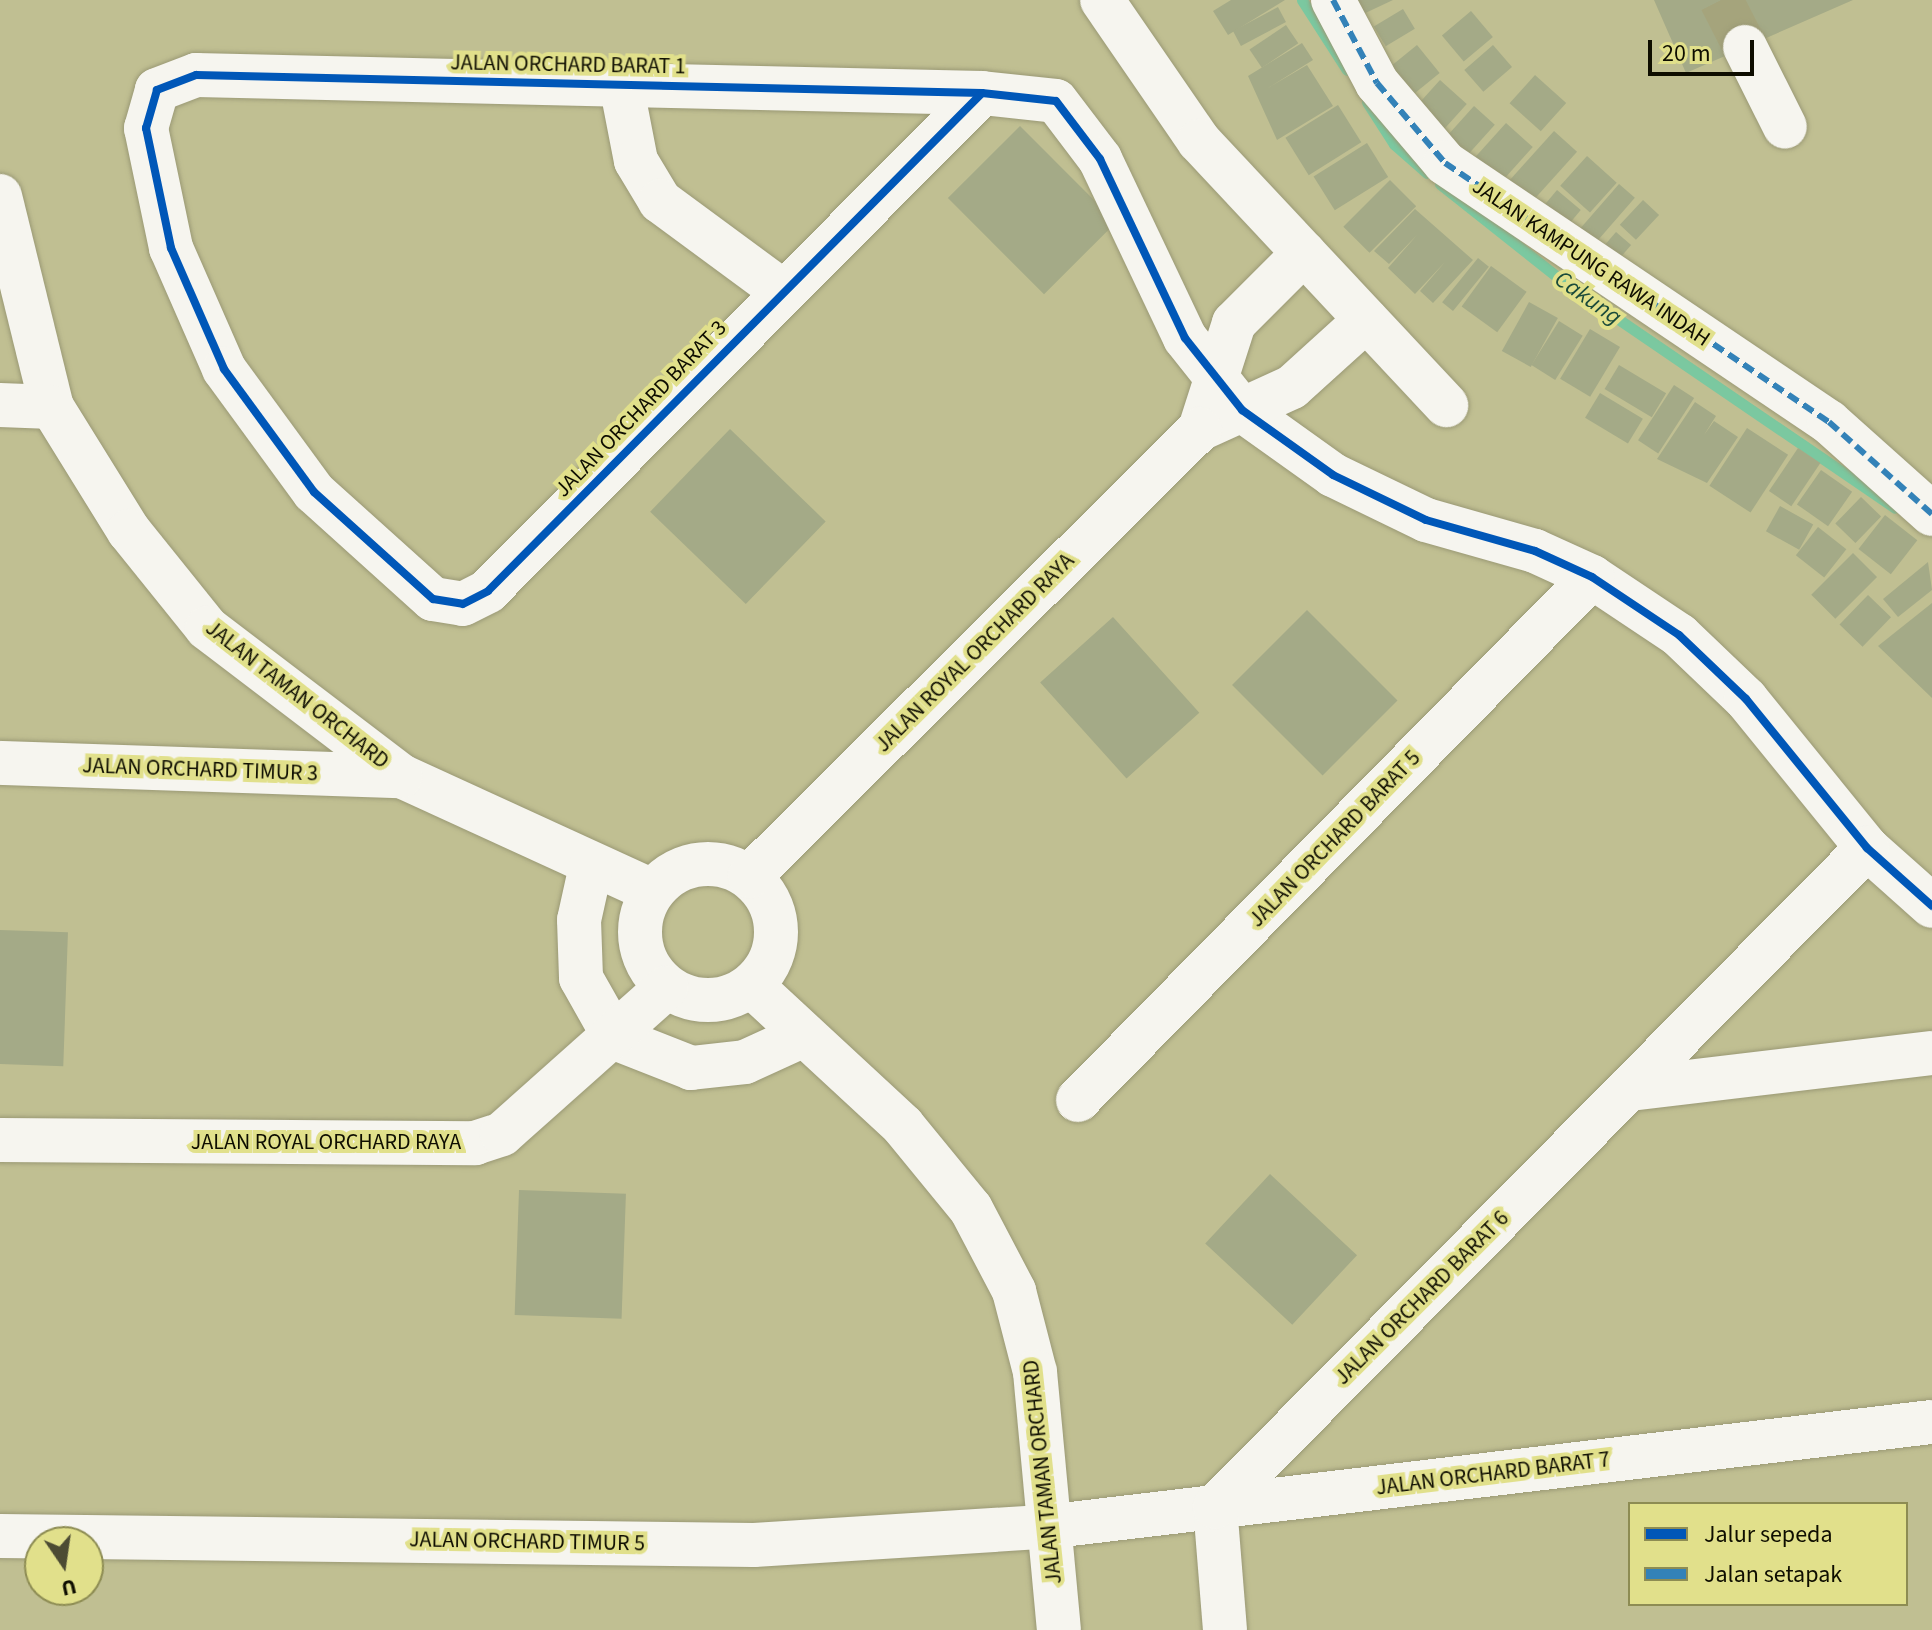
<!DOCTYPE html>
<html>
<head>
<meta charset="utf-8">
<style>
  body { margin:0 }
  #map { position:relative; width:1932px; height:1630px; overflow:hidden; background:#c0bf92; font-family:"Source Sans 3",sans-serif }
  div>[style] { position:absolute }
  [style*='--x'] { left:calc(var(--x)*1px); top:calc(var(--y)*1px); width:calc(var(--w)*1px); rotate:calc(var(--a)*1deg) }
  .stream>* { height:11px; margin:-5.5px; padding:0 5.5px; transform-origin:5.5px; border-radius:5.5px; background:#7bc8a0 }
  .building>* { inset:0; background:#a4aa87; transform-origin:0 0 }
  .minor-tunnel>* { height:44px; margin-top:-22px; transform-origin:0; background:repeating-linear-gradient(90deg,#a5a47c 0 44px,transparent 0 66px) }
  .roads { filter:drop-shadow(0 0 2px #9a9975) drop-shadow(0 0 2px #9a9975) }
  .minor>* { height:44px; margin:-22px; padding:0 22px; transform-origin:22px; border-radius:22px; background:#f6f5ef }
  .minor>.ring { margin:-22px; padding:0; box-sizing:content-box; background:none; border:44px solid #f6f5ef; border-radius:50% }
  .quiet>* { height:6px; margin-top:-3px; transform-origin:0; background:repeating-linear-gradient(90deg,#3382b8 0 12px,transparent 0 18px) }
  .cycleway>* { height:8px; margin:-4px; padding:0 4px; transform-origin:4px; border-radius:4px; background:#0057b8 }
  span { translate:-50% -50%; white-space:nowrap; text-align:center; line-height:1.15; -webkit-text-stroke:8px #e1e08b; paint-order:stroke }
  .street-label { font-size:22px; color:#0e0d00 }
  .water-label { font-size:24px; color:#1b4b3b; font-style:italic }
  .legend { position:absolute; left:1628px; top:1502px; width:280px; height:104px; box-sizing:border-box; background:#e1e08b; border:2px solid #8d8c53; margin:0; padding:10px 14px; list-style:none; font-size:24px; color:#0e0d00 }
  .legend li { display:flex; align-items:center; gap:16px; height:40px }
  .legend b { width:40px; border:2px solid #8d8c53 }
  .north { position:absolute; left:24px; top:1526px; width:80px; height:80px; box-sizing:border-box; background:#e1e08b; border:2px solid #8d8c53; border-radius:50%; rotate:167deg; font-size:22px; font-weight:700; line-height:32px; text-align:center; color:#0e0d00 }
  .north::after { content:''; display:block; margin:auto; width:28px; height:36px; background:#4c4b33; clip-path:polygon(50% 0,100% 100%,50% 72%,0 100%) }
  .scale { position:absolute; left:1648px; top:40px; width:106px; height:36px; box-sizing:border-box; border:4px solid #0e0d00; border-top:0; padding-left:10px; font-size:24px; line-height:28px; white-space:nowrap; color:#0e0d00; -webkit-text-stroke:6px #e1e08b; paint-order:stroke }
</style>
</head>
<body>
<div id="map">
  <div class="stream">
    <div style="--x:1302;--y:0;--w:83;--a:57.3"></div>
    <div style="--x:1367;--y:102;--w:50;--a:57.3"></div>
    <div style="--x:1394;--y:144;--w:44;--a:41.3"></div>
    <div style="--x:1440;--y:184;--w:154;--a:38.4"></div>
    <div style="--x:1561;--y:280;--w:404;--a:34.3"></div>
  </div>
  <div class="building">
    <div style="clip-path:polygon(1231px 0,1285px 0,1228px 35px,1213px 11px)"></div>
    <div style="clip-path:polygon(1351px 0,1393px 0,1359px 16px)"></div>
    <div style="clip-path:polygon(1654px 0,1853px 0,1686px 73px)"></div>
    <div style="left:1278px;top:7px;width:17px;height:51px;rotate:62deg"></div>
    <div style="left:1403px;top:9px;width:23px;height:34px;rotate:59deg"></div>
    <div style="left:1471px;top:11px;width:34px;height:38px;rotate:50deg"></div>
    <div style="left:1286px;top:25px;width:22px;height:44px;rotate:56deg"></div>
    <div style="clip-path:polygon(1302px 43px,1313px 60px,1268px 88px,1307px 65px,1333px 106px,1277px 140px,1248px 76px)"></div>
    <div style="left:1417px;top:45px;width:36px;height:38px;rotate:51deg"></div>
    <div style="left:1493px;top:45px;width:29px;height:38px;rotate:49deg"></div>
    <div style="left:1535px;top:75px;width:42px;height:38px;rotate:42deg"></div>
    <div style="left:1440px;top:80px;width:36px;height:35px;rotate:42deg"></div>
    <div style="left:1338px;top:105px;width:44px;height:62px;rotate:58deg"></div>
    <div style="left:1474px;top:106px;width:28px;height:46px;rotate:42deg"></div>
    <div style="left:1506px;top:123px;width:36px;height:58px;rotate:42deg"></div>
    <div style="left:1020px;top:126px;width:136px;height:102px;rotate:45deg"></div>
    <div style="left:1554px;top:131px;width:31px;height:73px;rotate:42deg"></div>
    <div style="left:1367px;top:143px;width:40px;height:63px;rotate:58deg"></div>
    <div style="left:1587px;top:156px;width:40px;height:40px;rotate:42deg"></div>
    <div style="left:1390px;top:180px;width:37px;height:66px;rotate:45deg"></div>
    <div style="left:1619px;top:184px;width:21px;height:60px;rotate:41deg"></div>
    <div style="left:1557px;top:190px;width:31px;height:28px;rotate:40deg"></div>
    <div style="left:1643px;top:200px;width:22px;height:34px;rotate:43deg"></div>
    <div style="clip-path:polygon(1415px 209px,1473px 260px,1433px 303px,1420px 291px,1445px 262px,1415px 294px,1388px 268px,1417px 235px,1389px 264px,1374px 251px)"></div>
    <div style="left:1616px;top:232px;width:20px;height:27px;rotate:41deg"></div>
    <div style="left:1478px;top:258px;width:14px;height:57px;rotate:39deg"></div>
    <div style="left:1491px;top:266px;width:44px;height:50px;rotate:36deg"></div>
    <div style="left:1529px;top:302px;width:33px;height:56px;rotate:29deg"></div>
    <div style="left:1559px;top:321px;width:28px;height:52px;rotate:32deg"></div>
    <div style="left:1590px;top:329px;width:35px;height:58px;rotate:31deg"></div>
    <div style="left:1619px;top:365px;width:55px;height:28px;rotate:31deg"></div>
    <div style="left:1674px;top:385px;width:24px;height:66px;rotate:33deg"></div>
    <div style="left:1600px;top:393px;width:50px;height:29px;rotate:31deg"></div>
    <div style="clip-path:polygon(1695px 402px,1716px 416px,1704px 435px,1714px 421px,1738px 437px,1707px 483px,1657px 459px)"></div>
    <div style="left:1747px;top:428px;width:49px;height:69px;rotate:33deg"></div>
    <div style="left:730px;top:429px;width:133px;height:115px;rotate:44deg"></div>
    <div style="left:1798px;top:448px;width:27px;height:52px;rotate:34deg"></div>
    <div style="left:1821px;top:470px;width:38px;height:42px;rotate:35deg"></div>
    <div style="left:1861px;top:497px;width:28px;height:37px;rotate:44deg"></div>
    <div style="left:1780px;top:506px;width:38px;height:29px;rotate:29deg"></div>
    <div style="left:1885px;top:515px;width:41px;height:43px;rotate:38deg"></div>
    <div style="left:1818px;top:527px;width:36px;height:36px;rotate:38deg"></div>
    <div style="left:1853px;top:553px;width:34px;height:59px;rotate:45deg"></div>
    <div style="clip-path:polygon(1928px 562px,1932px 590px,1898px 617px,1883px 599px)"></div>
    <div style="left:1868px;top:595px;width:32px;height:41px;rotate:44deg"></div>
    <div style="clip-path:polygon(1932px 603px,1932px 698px,1878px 646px)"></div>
    <div style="left:1307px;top:610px;width:128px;height:106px;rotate:45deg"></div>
    <div style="left:1113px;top:617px;width:129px;height:98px;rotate:48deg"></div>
    <div style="left:0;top:930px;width:68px;height:134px;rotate:2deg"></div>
    <div style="left:1270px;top:1174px;width:119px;height:95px;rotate:43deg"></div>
    <div style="left:519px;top:1190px;width:107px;height:125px;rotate:2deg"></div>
  </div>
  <div class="minor-tunnel">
    <div style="--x:1721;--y:0;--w:53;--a:62.9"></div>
  </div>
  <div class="roads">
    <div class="minor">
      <div style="--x:1102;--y:0;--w:171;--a:55.5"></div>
      <div style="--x:1199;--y:141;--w:362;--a:46.9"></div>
      <div style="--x:1333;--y:0;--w:94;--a:62.1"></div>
      <div style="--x:1377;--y:83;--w:105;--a:49.6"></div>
      <div style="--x:1445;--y:163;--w:463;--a:34"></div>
      <div style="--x:1829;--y:422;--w:138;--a:41.8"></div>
      <div style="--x:1745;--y:47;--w:89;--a:63.4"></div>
      <div style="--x:621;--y:84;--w:78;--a:79"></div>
      <div style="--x:636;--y:161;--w:47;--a:59"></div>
      <div style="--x:660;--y:201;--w:152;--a:36.4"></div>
      <div style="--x:982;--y:93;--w:786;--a:-178.69"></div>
      <div style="--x:196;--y:75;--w:42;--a:159"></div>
      <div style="--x:157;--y:90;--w:40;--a:106"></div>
      <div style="--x:146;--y:128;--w:123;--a:78.2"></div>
      <div style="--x:171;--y:248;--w:132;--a:66.3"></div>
      <div style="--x:224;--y:369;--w:152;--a:53.8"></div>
      <div style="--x:314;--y:492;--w:160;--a:42"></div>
      <div style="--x:433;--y:599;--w:30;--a:9"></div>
      <div style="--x:463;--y:604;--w:28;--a:-27"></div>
      <div style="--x:488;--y:591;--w:701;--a:-45.23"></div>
      <div style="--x:982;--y:93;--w:74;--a:6.2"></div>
      <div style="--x:1056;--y:101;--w:73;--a:52.8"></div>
      <div style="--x:1100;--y:159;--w:198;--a:64.6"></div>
      <div style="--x:1185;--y:338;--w:92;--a:51.6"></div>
      <div style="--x:1242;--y:410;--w:112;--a:35.5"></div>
      <div style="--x:1333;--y:475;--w:103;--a:25.8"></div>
      <div style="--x:1426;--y:520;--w:113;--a:15.9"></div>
      <div style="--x:1535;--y:551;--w:63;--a:24.5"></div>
      <div style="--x:1592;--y:577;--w:105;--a:33.7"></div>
      <div style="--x:1679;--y:635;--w:93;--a:43.7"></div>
      <div style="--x:1746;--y:699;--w:192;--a:50.9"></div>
      <div style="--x:1867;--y:848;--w:87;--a:41.7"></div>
      <div style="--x:0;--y:196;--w:217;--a:76.2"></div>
      <div style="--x:52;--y:407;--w:146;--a:58.2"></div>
      <div style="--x:129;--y:531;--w:124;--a:51.2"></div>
      <div style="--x:207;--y:628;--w:244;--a:37.3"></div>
      <div style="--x:401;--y:776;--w:276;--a:24.6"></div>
      <div style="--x:1304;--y:253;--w:99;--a:135"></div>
      <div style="--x:1234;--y:323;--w:111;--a:107.8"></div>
      <div style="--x:1200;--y:429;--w:101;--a:-24.5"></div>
      <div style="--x:1292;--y:387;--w:100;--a:-42.2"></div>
      <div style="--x:0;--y:405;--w:52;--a:2.2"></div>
      <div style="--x:0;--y:763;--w:401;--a:1.9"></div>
      <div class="ring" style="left:640px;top:864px;width:92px;height:92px"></div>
      <div style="--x:591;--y:866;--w:55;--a:102.5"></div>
      <div style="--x:579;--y:920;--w:58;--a:88"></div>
      <div style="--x:581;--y:978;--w:69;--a:60.5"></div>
      <div style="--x:615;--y:1038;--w:82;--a:21.5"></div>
      <div style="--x:691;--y:1068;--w:54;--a:-6.3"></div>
      <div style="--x:745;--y:1062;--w:65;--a:-24.6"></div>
      <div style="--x:750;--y:876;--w:634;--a:-44.81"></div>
      <div style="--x:752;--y:986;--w:206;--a:42.8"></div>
      <div style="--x:903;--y:1126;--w:107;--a:50.7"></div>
      <div style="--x:971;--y:1209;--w:93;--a:62.3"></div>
      <div style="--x:1014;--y:1291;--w:84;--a:75.5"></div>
      <div style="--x:1035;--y:1372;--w:259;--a:84.7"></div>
      <div style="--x:1629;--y:1089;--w:305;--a:-6.8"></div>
      <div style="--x:1078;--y:1100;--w:733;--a:-45.5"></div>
      <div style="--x:0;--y:1140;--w:475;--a:0.4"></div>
      <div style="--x:475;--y:1143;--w:28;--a:-18"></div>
      <div style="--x:502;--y:1134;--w:220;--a:-41.7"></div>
      <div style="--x:0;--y:1536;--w:754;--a:0.68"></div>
      <div style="--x:754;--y:1545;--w:301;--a:-3.6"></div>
      <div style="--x:1054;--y:1526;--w:884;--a:-6.76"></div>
      <div style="--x:1225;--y:1630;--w:123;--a:-94.6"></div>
      <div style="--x:1215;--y:1507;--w:927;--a:-45.31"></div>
    </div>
  </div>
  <div class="quiet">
    <div style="--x:1333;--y:0;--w:94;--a:62.1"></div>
    <div style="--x:1377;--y:83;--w:105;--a:49.6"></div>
    <div style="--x:1445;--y:163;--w:463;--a:34"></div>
    <div style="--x:1829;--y:422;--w:138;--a:41.8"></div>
  </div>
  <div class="cycleway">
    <div style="--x:982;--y:93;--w:786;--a:-178.69"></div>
    <div style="--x:196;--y:75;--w:42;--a:159"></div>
    <div style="--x:157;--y:90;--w:40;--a:106"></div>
    <div style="--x:146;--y:128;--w:123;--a:78.2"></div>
    <div style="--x:171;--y:248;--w:132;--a:66.3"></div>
    <div style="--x:224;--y:369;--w:152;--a:53.8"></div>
    <div style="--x:314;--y:492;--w:160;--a:42"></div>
    <div style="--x:433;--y:599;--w:30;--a:9"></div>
    <div style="--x:463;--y:604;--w:28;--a:-27"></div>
    <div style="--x:488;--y:591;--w:701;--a:-45.23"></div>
    <div style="--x:982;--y:93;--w:74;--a:6.2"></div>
    <div style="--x:1056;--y:101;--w:73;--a:52.8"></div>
    <div style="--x:1100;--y:159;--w:198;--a:64.6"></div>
    <div style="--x:1185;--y:338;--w:92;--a:51.6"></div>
    <div style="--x:1242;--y:410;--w:112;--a:35.5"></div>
    <div style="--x:1333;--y:475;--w:103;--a:25.8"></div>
    <div style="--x:1426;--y:520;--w:113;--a:15.9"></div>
    <div style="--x:1535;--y:551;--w:63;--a:24.5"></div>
    <div style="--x:1592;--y:577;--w:105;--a:33.7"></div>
    <div style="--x:1679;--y:635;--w:93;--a:43.7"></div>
    <div style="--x:1746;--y:699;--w:192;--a:50.9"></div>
    <div style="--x:1867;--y:848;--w:87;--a:41.7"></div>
  </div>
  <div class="street-label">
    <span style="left:568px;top:65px;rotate:1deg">JALAN ORCHARD BARAT 1</span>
    <span style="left:1591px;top:263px;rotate:34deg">JALAN KAMPUNG RAWA INDAH</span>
    <span style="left:641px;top:409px;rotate:-46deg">JALAN ORCHARD BARAT 3</span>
    <span style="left:975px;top:653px;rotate:-45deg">JALAN ROYAL ORCHARD RAYA</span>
    <span style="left:297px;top:695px;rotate:38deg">JALAN TAMAN ORCHARD</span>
    <span style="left:200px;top:770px;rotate:2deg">JALAN ORCHARD TIMUR 3</span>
    <span style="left:1335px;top:839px;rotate:-46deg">JALAN ORCHARD BARAT 5</span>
    <span style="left:326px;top:1143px">JALAN ROYAL ORCHARD RAYA</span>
    <span style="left:1422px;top:1298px;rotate:-45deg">JALAN ORCHARD BARAT 6</span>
    <span style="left:1043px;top:1472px;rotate:-96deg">JALAN TAMAN ORCHARD</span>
    <span style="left:1493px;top:1474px;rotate:-7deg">JALAN ORCHARD BARAT 7</span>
    <span style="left:527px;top:1542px;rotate:1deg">JALAN ORCHARD TIMUR 5</span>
  </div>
  <div class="water-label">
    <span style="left:1588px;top:298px;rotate:35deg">Cakung</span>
  </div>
  <ul class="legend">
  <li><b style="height:10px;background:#0057b8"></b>Jalur sepeda</li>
  <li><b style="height:10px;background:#3382b8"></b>Jalan setapak</li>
  </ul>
  <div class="north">U</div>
  <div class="scale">20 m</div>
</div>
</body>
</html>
